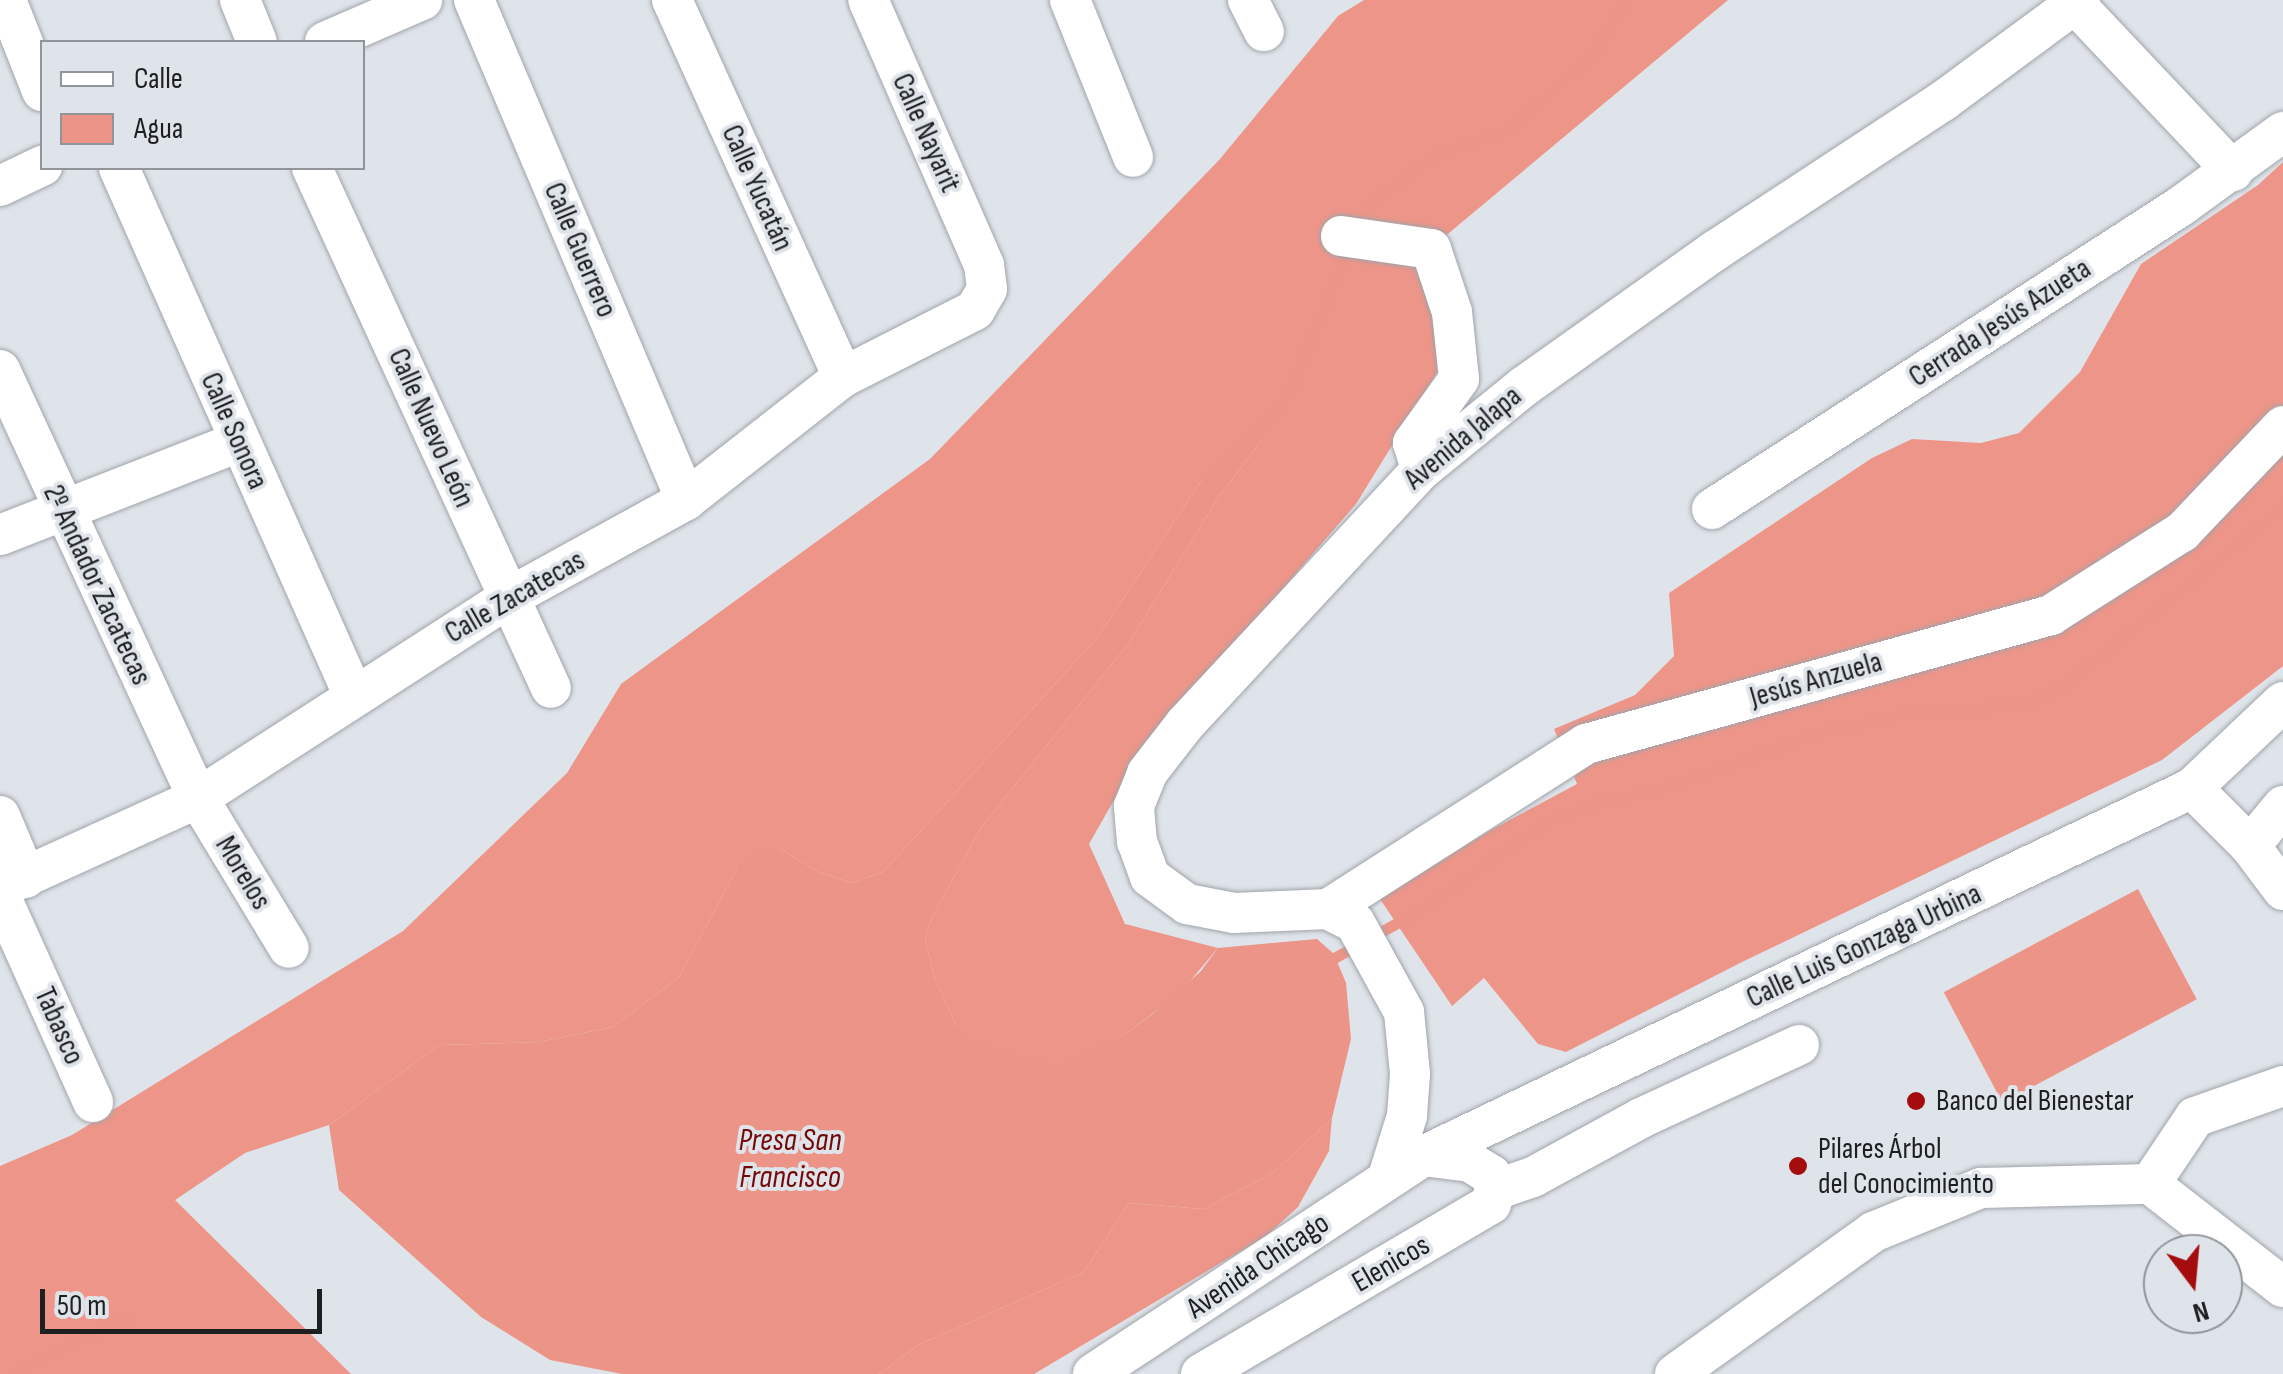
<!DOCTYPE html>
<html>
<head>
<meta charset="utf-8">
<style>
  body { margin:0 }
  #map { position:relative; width:2283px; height:1374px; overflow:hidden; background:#dfe4ea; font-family:"Sofia Sans Condensed",sans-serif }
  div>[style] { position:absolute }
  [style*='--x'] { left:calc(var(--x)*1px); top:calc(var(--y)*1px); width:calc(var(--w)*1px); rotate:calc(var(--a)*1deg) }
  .forest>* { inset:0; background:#ee9589 }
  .water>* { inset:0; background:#ec9488; transform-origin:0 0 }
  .stream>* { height:11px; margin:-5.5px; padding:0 5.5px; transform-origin:5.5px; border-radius:5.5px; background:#ec9488 }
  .roads { filter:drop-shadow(0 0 2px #a0a4aa) drop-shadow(0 0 2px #a0a4aa) }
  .minor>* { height:40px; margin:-20px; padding:0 20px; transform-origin:20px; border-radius:20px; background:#fff }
  .dots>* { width:28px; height:28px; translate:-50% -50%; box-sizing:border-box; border:5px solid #dfe4ea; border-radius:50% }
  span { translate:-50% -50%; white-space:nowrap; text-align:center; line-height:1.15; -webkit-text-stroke:8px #dfe4ea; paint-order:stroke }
  .street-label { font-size:30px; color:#1d1f21 }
  .poi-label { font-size:30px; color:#1d1f21 }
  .left { translate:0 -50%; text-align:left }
  .water-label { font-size:32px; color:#750909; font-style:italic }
  .legend { position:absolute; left:40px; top:40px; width:325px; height:130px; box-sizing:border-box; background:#dfe4ea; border:2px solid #91959a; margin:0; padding:12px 18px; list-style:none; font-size:30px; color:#1d1f21 }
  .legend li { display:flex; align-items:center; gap:20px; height:50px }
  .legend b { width:50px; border:2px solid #91959a }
  .north { position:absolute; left:2143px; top:1234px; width:100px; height:100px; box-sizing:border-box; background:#dfe4ea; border:2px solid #91959a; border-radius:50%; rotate:164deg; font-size:28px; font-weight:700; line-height:40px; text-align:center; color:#1d1f21 }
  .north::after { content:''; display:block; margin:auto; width:35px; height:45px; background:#a40c0e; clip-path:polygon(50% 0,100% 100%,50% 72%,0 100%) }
  .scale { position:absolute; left:40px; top:1289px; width:282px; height:45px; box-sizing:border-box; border:5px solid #1d1f21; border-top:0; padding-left:12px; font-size:30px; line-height:35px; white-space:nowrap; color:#1d1f21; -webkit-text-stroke:8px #dfe4ea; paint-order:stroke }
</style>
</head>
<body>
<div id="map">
  <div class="forest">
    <div style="clip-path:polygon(1364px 0,1728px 0,1431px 248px,1441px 366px,1356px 504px,1142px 751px,1089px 844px,1125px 924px,1218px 948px,1180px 993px,1127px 1033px,1094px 1050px,1062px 1063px,1034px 1063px,975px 1042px,955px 1023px,935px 979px,925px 939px,931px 919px,980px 829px,1128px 644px,1218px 498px,1261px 441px,1201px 481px,1098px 637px,883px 872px,852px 883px,819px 872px,775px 846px,737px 869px,679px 977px,613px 1027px,539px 1042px,440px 1045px,329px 1125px,245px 1153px,175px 1200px,351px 1374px,0 1374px,0 1166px,72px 1135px,403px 931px,567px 773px,621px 684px,930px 459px,1220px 159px,1338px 16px)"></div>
    <div style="clip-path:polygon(2283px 162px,2283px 666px,2162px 760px,1742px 962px,1566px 1052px,1538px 1044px,1484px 978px,1452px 1006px,1380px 899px,1489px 831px,1577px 784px,1554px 729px,1635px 695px,1674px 656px,1669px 593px,1872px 458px,1912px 439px,1981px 443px,2019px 433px,2080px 372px,2141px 264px,2258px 185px)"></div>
    <div style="clip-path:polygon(1332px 1118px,1329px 1151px,1298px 1207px,1266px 1236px,1034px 1374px,879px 1374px,920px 1344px,1084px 1272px,1129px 1203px,1204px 1209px,1274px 1172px)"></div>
  </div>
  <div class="water">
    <div style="clip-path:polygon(1256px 432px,1261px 441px,1218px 498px,1128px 644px,980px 829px,931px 919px,925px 939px,935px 979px,955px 1023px,975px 1041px,1033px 1062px,1061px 1063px,1127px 1033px,1154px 1013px,1201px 971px,1218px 948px,1317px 939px,1334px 954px,1346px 983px,1351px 1039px,1332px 1118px,1274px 1172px,1204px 1209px,1129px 1203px,1084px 1272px,920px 1344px,879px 1374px,622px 1374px,550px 1360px,481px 1317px,339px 1190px,329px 1125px,440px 1045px,539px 1042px,613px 1027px,679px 977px,737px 869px,760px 848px,775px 846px,819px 872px,852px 883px,883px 872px,1098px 637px,1201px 481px,1242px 434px)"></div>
    <div style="left:2138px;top:889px;width:125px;height:220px;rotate:62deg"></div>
  </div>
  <div class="stream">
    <div style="--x:1358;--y:230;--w:38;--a:-61"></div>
    <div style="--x:1376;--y:197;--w:80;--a:-34.3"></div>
    <div style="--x:1442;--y:152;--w:71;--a:-17.9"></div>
    <div style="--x:1510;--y:130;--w:115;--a:-42.9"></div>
    <div style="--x:1594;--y:52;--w:61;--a:-58.4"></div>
    <div style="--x:1248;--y:441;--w:65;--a:-49.4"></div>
    <div style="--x:1290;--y:392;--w:157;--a:-67.9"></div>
    <div style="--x:1325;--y:963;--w:103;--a:-29.1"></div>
    <div style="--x:1415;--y:913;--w:159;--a:-34.5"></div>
    <div style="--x:1546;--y:823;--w:47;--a:-22.7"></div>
    <div style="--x:1589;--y:805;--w:71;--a:-12.3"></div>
    <div style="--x:1658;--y:790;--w:172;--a:-19.4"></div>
    <div style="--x:1820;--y:733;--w:106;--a:-12.6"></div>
    <div style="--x:1923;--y:710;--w:101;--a:-2.3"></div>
    <div style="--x:2024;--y:706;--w:49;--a:-28.1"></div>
    <div style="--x:2067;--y:683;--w:279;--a:-39.2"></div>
    <div style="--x:11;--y:1374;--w:131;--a:-25.8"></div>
  </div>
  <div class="roads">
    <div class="minor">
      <div style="--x:6;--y:0;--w:98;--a:68.4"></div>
      <div style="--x:240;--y:0;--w:45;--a:68"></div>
      <div style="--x:474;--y:0;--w:543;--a:67.02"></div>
      <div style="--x:672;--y:0;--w:414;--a:65.6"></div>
      <div style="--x:1070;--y:0;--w:169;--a:68.1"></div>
      <div style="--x:1248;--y:0;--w:35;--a:63"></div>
      <div style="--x:2075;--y:4;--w:230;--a:46.6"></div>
      <div style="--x:325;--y:42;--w:106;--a:-23.4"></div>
      <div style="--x:119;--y:168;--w:576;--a:66.02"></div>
      <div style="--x:312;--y:168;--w:572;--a:65.32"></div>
      <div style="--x:0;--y:186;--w:47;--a:-25.5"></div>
      <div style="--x:1341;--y:236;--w:91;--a:8.2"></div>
      <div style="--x:1431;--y:249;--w:66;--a:71.6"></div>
      <div style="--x:1452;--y:312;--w:67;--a:84"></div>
      <div style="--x:1459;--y:379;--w:79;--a:125.7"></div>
      <div style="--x:1413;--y:443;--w:28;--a:73"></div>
      <div style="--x:0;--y:370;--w:472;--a:65.2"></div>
      <div style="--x:198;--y:798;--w:175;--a:58.8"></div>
      <div style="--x:1712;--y:509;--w:558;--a:-32.86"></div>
      <div style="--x:2181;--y:206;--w:126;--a:-36"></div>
      <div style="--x:0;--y:535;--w:256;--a:-21.3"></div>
      <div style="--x:2192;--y:788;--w:82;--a:45"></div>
      <div style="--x:2250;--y:846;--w:52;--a:-50.5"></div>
      <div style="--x:0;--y:816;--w:67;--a:67.2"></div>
      <div style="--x:2250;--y:846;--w:55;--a:53.1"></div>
      <div style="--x:0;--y:888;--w:217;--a:-24.4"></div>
      <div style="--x:198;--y:798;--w:369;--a:-32.8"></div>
      <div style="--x:508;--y:598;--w:203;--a:-28.8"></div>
      <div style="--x:686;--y:500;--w:199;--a:-38.1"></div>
      <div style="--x:843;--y:377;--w:148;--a:-26.9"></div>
      <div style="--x:975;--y:310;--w:24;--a:-60"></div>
      <div style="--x:987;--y:289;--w:24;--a:-97"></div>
      <div style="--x:984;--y:265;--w:289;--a:-113.6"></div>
      <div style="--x:0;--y:895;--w:227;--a:65.8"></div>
      <div style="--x:1328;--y:909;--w:306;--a:-32.6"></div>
      <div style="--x:1586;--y:744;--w:483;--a:-15.5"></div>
      <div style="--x:2051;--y:615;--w:155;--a:-32.4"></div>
      <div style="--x:2182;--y:532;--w:146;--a:-46.4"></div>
      <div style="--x:1389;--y:1174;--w:61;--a:-72.8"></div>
      <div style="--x:1407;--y:1116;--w:42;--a:-85.9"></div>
      <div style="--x:1410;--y:1074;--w:62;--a:-95.5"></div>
      <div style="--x:1404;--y:1012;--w:102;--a:-118.8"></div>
      <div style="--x:1355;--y:923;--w:30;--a:-153"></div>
      <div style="--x:1328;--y:909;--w:94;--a:177.6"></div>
      <div style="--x:1234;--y:913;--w:48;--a:-169.2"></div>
      <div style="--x:1187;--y:904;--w:46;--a:-143.9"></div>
      <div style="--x:1150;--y:877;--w:37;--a:-110"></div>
      <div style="--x:1137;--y:842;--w:36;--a:-95"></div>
      <div style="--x:1134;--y:806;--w:35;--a:-68"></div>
      <div style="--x:1147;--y:773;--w:62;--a:-52.2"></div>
      <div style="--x:1185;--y:724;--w:347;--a:-47.1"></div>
      <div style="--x:1421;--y:470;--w:132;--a:-39.1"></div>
      <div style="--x:1523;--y:387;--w:237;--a:-35.4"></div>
      <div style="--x:1716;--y:250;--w:272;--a:-33.3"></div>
      <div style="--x:1943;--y:101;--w:170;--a:-36.4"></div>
      <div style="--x:2150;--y:1184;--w:81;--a:-56.1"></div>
      <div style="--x:2195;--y:1117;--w:93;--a:-19.4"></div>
      <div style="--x:1495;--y:1190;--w:40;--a:-18.9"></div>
      <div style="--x:1533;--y:1177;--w:123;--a:-28.6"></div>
      <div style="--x:1641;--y:1118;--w:174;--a:-24.8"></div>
      <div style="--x:1093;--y:1374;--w:396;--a:-33.4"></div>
      <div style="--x:1423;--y:1156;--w:853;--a:-25.57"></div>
      <div style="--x:2192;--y:788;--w:125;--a:-43.4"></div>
      <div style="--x:1201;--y:1374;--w:336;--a:-30.4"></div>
      <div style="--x:1491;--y:1204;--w:15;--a:-74"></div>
      <div style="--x:1495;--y:1190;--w:16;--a:-105"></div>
      <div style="--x:1491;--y:1175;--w:25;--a:-148"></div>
      <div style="--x:1470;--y:1162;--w:47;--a:-172.7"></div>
      <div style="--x:1675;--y:1374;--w:244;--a:-35.6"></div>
      <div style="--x:1873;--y:1232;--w:117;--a:-22.2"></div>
      <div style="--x:1981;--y:1188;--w:169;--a:-1.4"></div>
      <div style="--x:2150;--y:1184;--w:168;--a:37.8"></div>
    </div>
  </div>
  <div class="dots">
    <div style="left:1916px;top:1101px;background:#a40c0e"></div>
    <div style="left:1798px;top:1166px;background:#a40c0e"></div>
  </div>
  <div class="street-label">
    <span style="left:926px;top:133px;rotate:66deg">Calle Nayarit</span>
    <span style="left:757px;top:188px;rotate:66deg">Calle Yucatán</span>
    <span style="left:580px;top:250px;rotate:67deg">Calle Guerrero</span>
    <span style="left:2000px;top:323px;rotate:-33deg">Cerrada Jesús Azueta</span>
    <span style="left:431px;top:428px;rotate:66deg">Calle Nuevo León</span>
    <span style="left:234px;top:431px;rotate:66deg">Calle Sonora</span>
    <span style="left:1463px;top:438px;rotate:-40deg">Avenida Jalapa</span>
    <span style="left:97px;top:585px;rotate:65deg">2º Andador Zacatecas</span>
    <span style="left:515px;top:597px;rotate:-30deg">Calle Zacatecas</span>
    <span style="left:1816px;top:680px;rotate:-16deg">Jesús Anzuela</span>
    <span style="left:243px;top:873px;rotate:59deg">Morelos</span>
    <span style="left:1864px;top:946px;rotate:-25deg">Calle Luis Gonzaga Urbina</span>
    <span style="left:59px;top:1026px;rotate:66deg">Tabasco</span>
    <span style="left:1391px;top:1264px;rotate:-30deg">Elenicos</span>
    <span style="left:1258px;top:1266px;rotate:-34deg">Avenida Chicago</span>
  </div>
  <div class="poi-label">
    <span class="left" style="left:1936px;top:1101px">Banco del Bienestar</span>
    <span class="left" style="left:1818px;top:1166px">Pilares Árbol<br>del Conocimiento</span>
  </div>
  <div class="water-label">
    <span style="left:790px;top:1160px">Presa San<br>Francisco</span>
  </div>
  <ul class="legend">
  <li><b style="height:12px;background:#fff"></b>Calle</li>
  <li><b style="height:28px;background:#ec9488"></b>Agua</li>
  </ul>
  <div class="north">N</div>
  <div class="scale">50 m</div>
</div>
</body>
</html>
